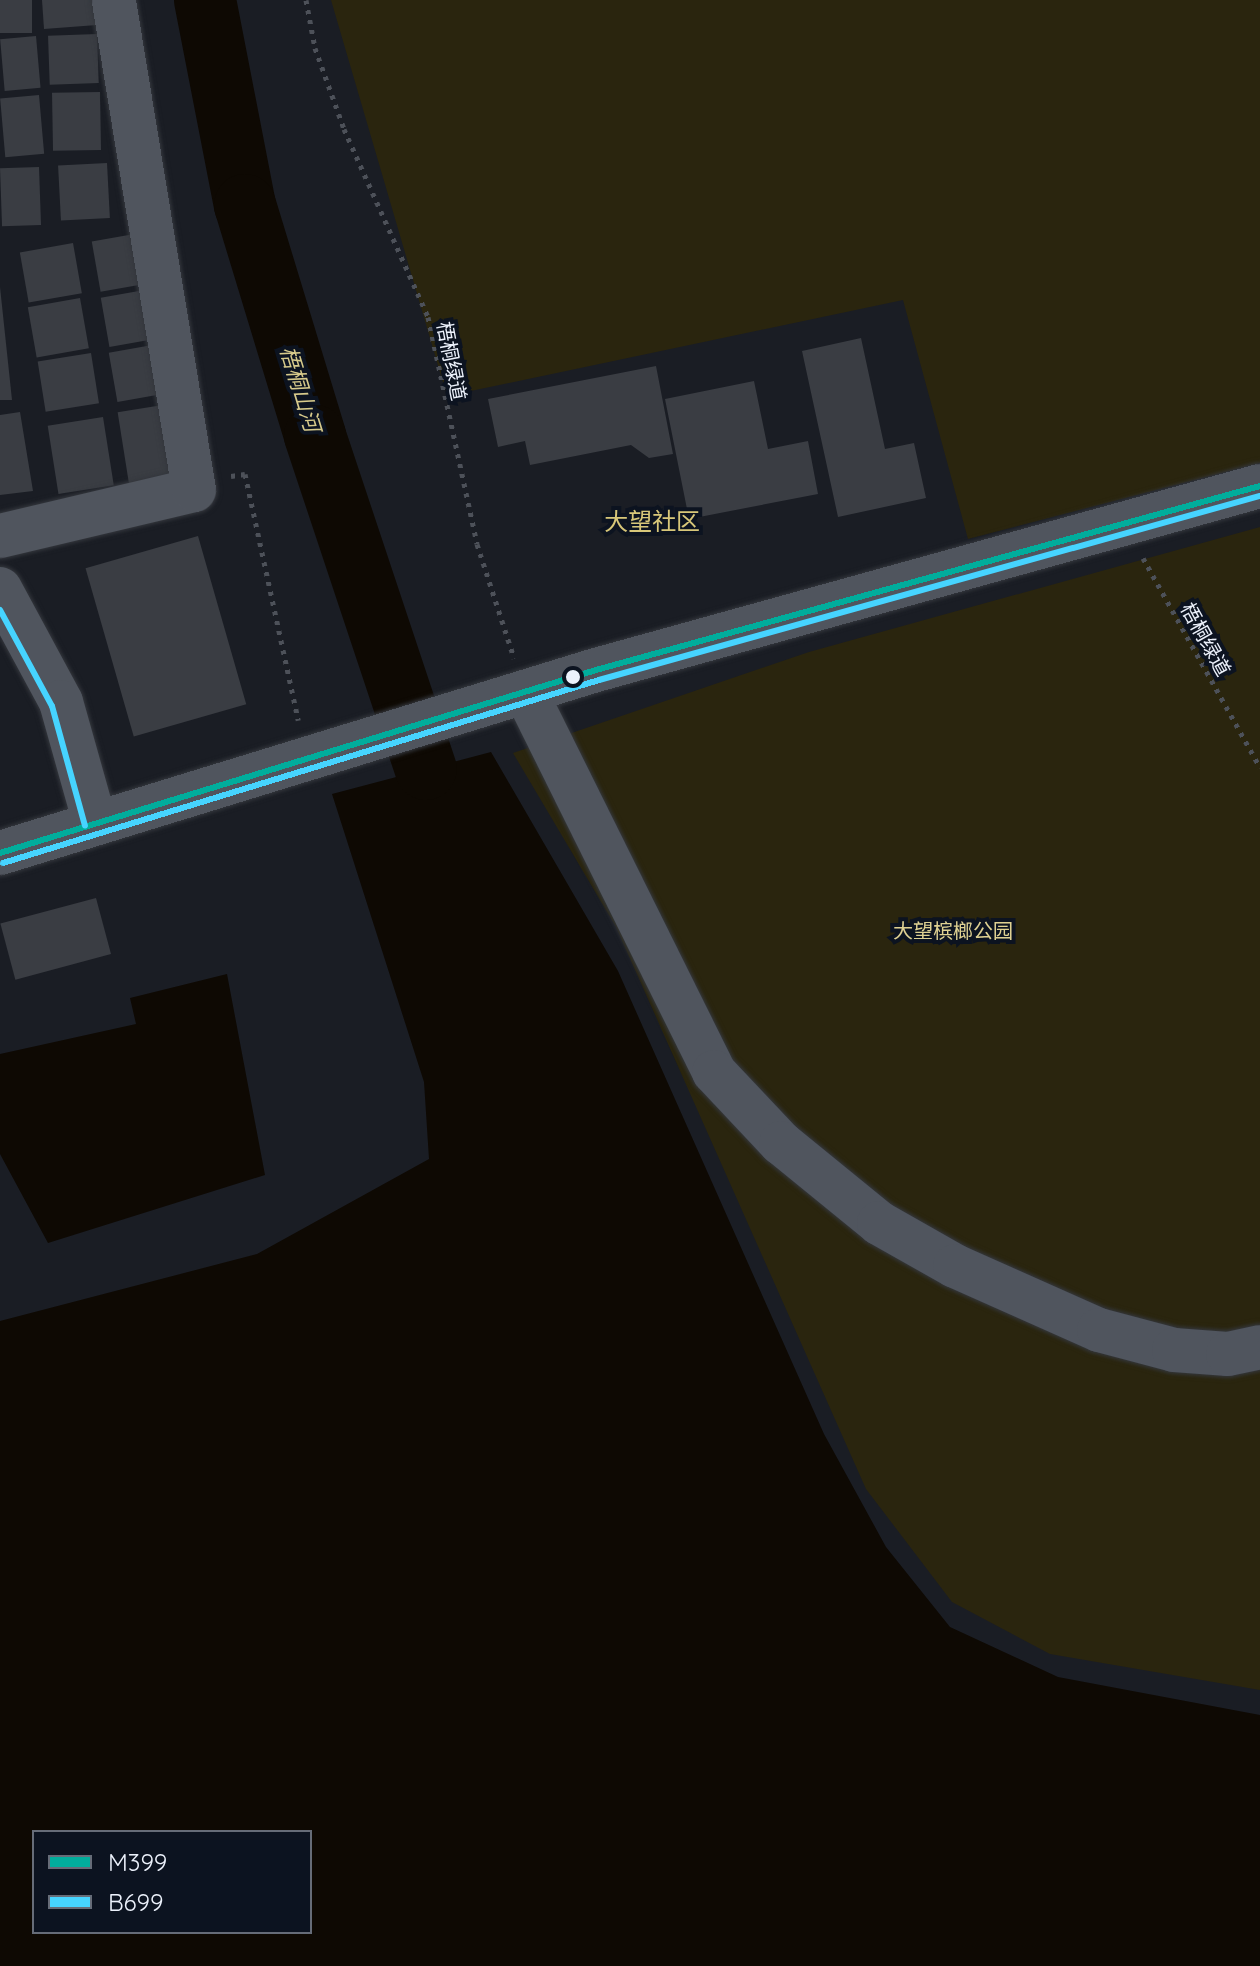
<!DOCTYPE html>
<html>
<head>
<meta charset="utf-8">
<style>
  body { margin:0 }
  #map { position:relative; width:1260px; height:1966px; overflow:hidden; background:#1a1d24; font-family:Quicksand,"Noto Sans SC",sans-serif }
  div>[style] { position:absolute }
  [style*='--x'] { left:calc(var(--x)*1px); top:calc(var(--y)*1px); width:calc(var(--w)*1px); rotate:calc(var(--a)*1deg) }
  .green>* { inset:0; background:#2a250e }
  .water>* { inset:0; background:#0e0903 }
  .river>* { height:62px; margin:-31px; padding:0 31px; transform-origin:31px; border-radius:31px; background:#0e0903 }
  .building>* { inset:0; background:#3a3d43; transform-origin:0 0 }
  .path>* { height:5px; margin-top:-2.5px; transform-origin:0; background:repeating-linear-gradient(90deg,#4d5159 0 4px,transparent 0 10px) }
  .roads { filter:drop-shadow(0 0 2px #34373d) drop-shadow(0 0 2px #34373d) }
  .minor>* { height:44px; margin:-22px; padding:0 22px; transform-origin:22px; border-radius:22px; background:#50555e }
  .bus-1>* { height:6px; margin:-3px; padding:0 3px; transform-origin:3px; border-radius:3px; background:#01ad9c }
  .bus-2>* { height:6px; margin:-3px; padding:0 3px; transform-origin:3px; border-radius:3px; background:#46d4ff }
  .dots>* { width:22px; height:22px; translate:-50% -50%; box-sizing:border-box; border:4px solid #0c1320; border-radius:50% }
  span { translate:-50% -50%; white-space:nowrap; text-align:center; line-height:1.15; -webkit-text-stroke:8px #0c1320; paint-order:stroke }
  .street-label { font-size:20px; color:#ecf1fb }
  .park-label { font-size:20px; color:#dfd192 }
  .water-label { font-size:22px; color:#d7ca8b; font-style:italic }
  .quarter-label { font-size:24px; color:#d8c779 }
  .legend { position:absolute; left:32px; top:1830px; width:280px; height:104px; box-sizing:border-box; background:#0c1320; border:2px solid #666c78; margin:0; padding:10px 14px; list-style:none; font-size:24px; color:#ecf1fb }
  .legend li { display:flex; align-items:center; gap:16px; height:40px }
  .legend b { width:40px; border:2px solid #666c78 }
</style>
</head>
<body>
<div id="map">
  <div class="green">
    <div style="clip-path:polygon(331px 0,1260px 0,1260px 463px,968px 539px,903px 300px,447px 396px)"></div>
    <div style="clip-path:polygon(1260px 527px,1260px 1690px,1050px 1654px,952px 1602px,866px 1489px,616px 927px,513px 753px,809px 652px)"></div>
  </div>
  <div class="water">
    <div style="clip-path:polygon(evenodd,491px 752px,618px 971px,824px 1434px,886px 1547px,950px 1627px,1058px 1677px,1260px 1715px,1260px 1966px,0 1966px,0 1321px,257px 1254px,429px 1159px,424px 1082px,332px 794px,491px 752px,310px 1832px,310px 1932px,34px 1932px,34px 1832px,310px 1832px)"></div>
    <div style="clip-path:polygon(227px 974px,265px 1175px,48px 1243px,0 1154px,0 1054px,136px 1024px,130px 998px)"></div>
  </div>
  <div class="river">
    <div style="--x:205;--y:0;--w:209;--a:79"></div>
    <div style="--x:245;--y:205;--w:241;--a:73.1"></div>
    <div style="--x:315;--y:436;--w:351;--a:71.6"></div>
  </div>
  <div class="building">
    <div style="left:0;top:0;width:32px;height:33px"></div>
    <div style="clip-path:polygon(42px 0,95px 0,97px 25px,44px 29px)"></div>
    <div style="left:97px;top:34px;width:49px;height:49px;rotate:88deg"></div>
    <div style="left:36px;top:36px;width:52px;height:36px;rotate:85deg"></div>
    <div style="left:100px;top:92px;width:58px;height:48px;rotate:89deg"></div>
    <div style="left:39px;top:95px;width:59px;height:39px;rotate:85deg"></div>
    <div style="left:107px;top:163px;width:55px;height:49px;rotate:87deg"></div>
    <div style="left:39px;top:167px;width:58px;height:39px;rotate:88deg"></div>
    <div style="left:140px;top:233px;width:51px;height:49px;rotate:80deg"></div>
    <div style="left:73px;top:243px;width:51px;height:54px;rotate:80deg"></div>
    <div style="clip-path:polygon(0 287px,12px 400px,0 400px)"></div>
    <div style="left:150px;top:289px;width:50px;height:50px;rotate:80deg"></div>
    <div style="left:80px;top:298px;width:51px;height:53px;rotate:80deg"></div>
    <div style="clip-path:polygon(861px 338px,885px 449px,914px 443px,926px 498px,838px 517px,802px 351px)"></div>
    <div style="left:158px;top:344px;width:50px;height:50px;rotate:80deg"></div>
    <div style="left:91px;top:353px;width:51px;height:54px;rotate:81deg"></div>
    <div style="clip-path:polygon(656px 366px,673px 454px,649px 458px,631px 445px,530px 465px,525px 441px,498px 447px,488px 399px)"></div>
    <div style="clip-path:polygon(754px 381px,768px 449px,808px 441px,818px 494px,689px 519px,665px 399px)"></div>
    <div style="left:169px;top:404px;width:73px;height:52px;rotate:81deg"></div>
    <div style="clip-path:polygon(20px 412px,33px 491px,0 495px,0 415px)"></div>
    <div style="left:103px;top:417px;width:69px;height:56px;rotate:81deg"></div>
    <div style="left:198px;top:536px;width:175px;height:117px;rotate:74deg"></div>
    <div style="left:96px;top:898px;width:58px;height:99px;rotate:75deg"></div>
  </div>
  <div class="path">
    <div style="--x:306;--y:0;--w:49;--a:79.4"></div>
    <div style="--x:315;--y:48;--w:86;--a:70.3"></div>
    <div style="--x:344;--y:129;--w:206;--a:65.9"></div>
    <div style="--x:428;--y:317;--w:232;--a:77.8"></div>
    <div style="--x:477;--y:544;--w:120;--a:72"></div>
    <div style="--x:231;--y:476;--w:14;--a:-8"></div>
    <div style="--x:245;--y:474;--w:252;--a:77.8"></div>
    <div style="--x:1143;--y:558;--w:240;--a:60.8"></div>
  </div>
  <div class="roads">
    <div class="minor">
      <div style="--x:0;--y:536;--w:199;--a:-13.3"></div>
      <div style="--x:194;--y:490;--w:496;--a:-99.3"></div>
      <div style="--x:0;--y:589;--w:128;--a:61.6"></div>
      <div style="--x:61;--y:702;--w:126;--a:74.3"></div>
      <div style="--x:526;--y:693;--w:423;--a:63.6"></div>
      <div style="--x:714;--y:1072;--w:98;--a:46.7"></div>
      <div style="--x:781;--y:1143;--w:127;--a:39.2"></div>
      <div style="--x:879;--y:1223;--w:87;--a:29.5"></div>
      <div style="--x:955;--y:1266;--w:158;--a:24"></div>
      <div style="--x:1099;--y:1330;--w:78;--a:14.9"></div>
      <div style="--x:1174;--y:1350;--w:54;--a:4.2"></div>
      <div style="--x:1228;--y:1354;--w:33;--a:-12"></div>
      <div style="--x:0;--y:853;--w:623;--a:-17.07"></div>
      <div style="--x:596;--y:670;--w:689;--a:-15.49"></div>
    </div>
  </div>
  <div class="bus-1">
    <div style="--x:0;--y:853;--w:623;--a:-17.07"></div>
    <div style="--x:596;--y:670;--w:689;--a:-15.49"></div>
  </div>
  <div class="bus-2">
    <div style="--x:0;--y:610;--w:109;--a:61.6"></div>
    <div style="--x:52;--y:706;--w:124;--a:74.6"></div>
    <div style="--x:3;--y:863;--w:623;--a:-17.07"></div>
    <div style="--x:599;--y:680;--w:686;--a:-15.56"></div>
  </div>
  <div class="dots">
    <div style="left:573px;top:677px;background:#ecf1fb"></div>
  </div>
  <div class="street-label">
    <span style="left:452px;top:361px;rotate:79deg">梧桐绿道</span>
    <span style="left:1206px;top:639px;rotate:61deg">梧桐绿道</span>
  </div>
  <div class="park-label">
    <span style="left:953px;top:930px">大望槟榔公园</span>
  </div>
  <div class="water-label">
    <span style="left:300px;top:389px;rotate:73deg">梧桐山河</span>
  </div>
  <div class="quarter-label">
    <span style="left:652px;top:522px">大望社区</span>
  </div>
  <ul class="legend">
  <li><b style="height:10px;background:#01ad9c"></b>M399</li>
  <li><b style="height:10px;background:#46d4ff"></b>B699</li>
  </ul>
</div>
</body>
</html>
